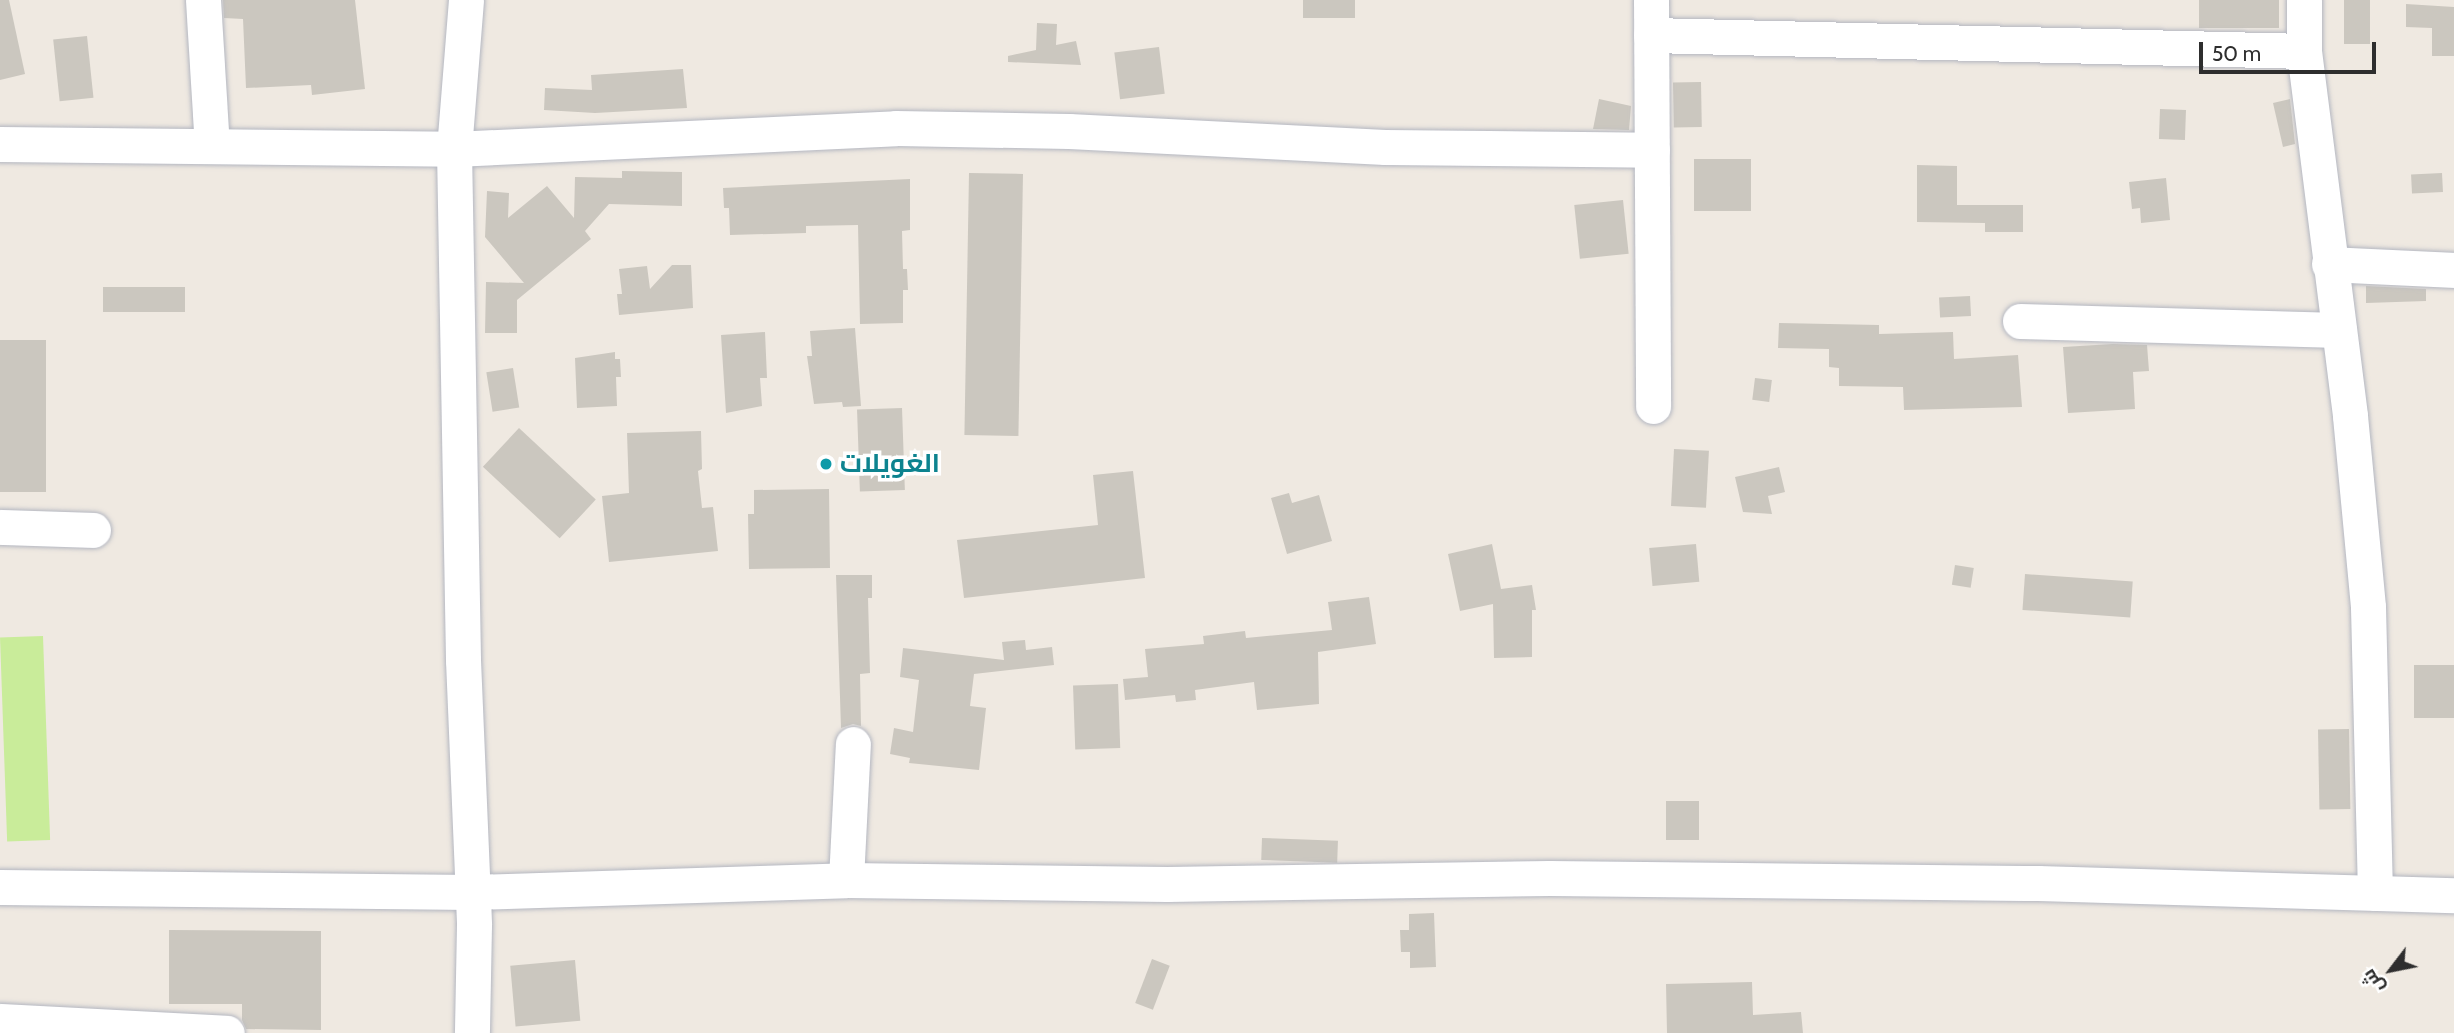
<!DOCTYPE html>
<html>
<head>
<meta charset="utf-8">
<style>
  body { margin:0 }
  #map { position:relative; width:2454px; height:1033px; overflow:hidden; background:#efe9e1; font-family:Cabin,Cairo,sans-serif }
  div>[style] { position:absolute }
  [style*='--x'] { left:calc(var(--x)*1px); top:calc(var(--y)*1px); width:calc(var(--w)*1px); rotate:calc(var(--a)*1deg) }
  .pitch>* { inset:0; background:#c9ec9a; transform-origin:0 0 }
  .building>* { inset:0; background:#cbc7bf; transform-origin:0 0 }
  .roads { filter:drop-shadow(0 0 2px #b4b7c1) drop-shadow(0 0 2px #b4b7c1) }
  .minor>* { height:35px; margin:-17.5px; padding:0 17.5px; transform-origin:17.5px; border-radius:17.5px; background:#fff }
  .dots>* { width:19px; height:19px; translate:-50% -50%; box-sizing:border-box; border:4px solid #fff; border-radius:50% }
  span { translate:-50% -50%; white-space:nowrap; text-align:center; line-height:1.15; -webkit-text-stroke:7px #fff; paint-order:stroke }
  .culture-label { font-size:26px; color:#0d838f; font-weight:700 }
  .left { translate:0 -50%; text-align:left }
  .north { position:absolute; left:2356px; top:935px; width:70px; height:70px; -webkit-text-stroke:5px #fff; paint-order:stroke; rotate:238deg; font-size:19px; font-weight:700; line-height:28px; text-align:center; color:#2e2e2e }
  .north::after { content:''; display:block; margin:auto; width:24px; height:32px; background:#2e2e2e; clip-path:polygon(50% 0,100% 100%,50% 72%,0 100%) }
  .scale { position:absolute; left:2199px; top:42px; width:177px; height:32px; box-sizing:border-box; border:4px solid #2e2e2e; border-top:0; padding-left:9px; font-size:21px; line-height:24px; white-space:nowrap; color:#2e2e2e; -webkit-text-stroke:5px #fff; paint-order:stroke }
</style>
</head>
<body>
<div id="map">
  <div class="pitch">
    <div style="left:43px;top:636px;width:204px;height:43px;rotate:88deg"></div>
  </div>
  <div class="building">
    <div style="clip-path:polygon(0 0,9px 0,25px 74px,0 80px)"></div>
    <div style="clip-path:polygon(223px 0,355px 0,365px 89px,312px 95px,311px 85px,246px 88px,243px 19px,224px 18px)"></div>
    <div style="left:1303px;top:0;width:52px;height:18px"></div>
    <div style="left:2199px;top:0;width:80px;height:28px"></div>
    <div style="left:2344px;top:0;width:26px;height:44px"></div>
    <div style="clip-path:polygon(2406px 4px,2454px 7px,2454px 56px,2432px 56px,2432px 28px,2406px 27px)"></div>
    <div style="clip-path:polygon(1037px 23px,1057px 24px,1056px 45px,1076px 41px,1081px 65px,1008px 62px,1008px 56px,1036px 50px)"></div>
    <div style="left:87px;top:36px;width:62px;height:34px;rotate:84deg"></div>
    <div style="left:1159px;top:47px;width:47px;height:45px;rotate:83deg"></div>
    <div style="clip-path:polygon(683px 69px,687px 108px,595px 113px,544px 110px,545px 88px,592px 90px,591px 75px)"></div>
    <div style="left:1701px;top:82px;width:45px;height:28px;rotate:89deg"></div>
    <div style="clip-path:polygon(1599px 99px,1631px 106px,1629px 130px,1593px 129px)"></div>
    <div style="clip-path:polygon(2290px 99px,2295px 144px,2283px 147px,2273px 103px)"></div>
    <div style="left:2160px;top:109px;width:26px;height:30px;rotate:2deg"></div>
    <div style="left:1694px;top:159px;width:57px;height:52px"></div>
    <div style="clip-path:polygon(1917px 165px,1957px 166px,1957px 205px,2023px 205px,2023px 232px,1985px 232px,1985px 223px,1917px 222px)"></div>
    <div style="clip-path:polygon(622px 171px,682px 172px,682px 206px,609px 204px,585px 231px,591px 239px,517px 300px,517px 333px,485px 333px,486px 282px,524px 283px,485px 237px,487px 191px,509px 193px,508px 218px,547px 186px,574px 218px,575px 177px,622px 178px)"></div>
    <div style="left:969px;top:173px;width:54px;height:262px;rotate:1deg"></div>
    <div style="left:2442px;top:173px;width:19px;height:31px;rotate:87deg"></div>
    <div style="clip-path:polygon(2166px 178px,2170px 220px,2141px 223px,2140px 208px,2132px 209px,2129px 182px)"></div>
    <div style="clip-path:polygon(910px 179px,910px 230px,902px 231px,903px 269px,907px 269px,908px 290px,903px 290px,903px 323px,860px 324px,858px 225px,806px 226px,806px 233px,730px 235px,729px 208px,724px 208px,723px 188px)"></div>
    <div style="left:1623px;top:200px;width:54px;height:49px;rotate:84deg"></div>
    <div style="clip-path:polygon(672px 265px,691px 265px,693px 308px,619px 315px,617px 294px,622px 294px,619px 269px,647px 266px,650px 289px)"></div>
    <div style="clip-path:polygon(2366px 286px,2426px 289px,2426px 301px,2366px 303px)"></div>
    <div style="left:185px;top:287px;width:25px;height:82px;rotate:90deg"></div>
    <div style="left:1970px;top:296px;width:20px;height:31px;rotate:87deg"></div>
    <div style="clip-path:polygon(1779px 323px,1879px 325px,1879px 334px,1953px 332px,1954px 359px,2018px 355px,2022px 407px,1904px 410px,1903px 387px,1839px 386px,1839px 368px,1829px 367px,1829px 349px,1778px 348px)"></div>
    <div style="clip-path:polygon(855px 328px,861px 406px,843px 407px,842px 402px,814px 404px,807px 356px,812px 356px,810px 331px)"></div>
    <div style="clip-path:polygon(765px 332px,767px 378px,760px 378px,762px 406px,726px 413px,721px 335px)"></div>
    <div style="left:46px;top:340px;width:152px;height:46px;rotate:90deg"></div>
    <div style="clip-path:polygon(2113px 344px,2147px 345px,2149px 371px,2133px 372px,2135px 409px,2068px 413px,2063px 347px)"></div>
    <div style="clip-path:polygon(615px 352px,615px 359px,620px 359px,621px 377px,616px 377px,617px 406px,577px 408px,575px 358px)"></div>
    <div style="left:513px;top:368px;width:40px;height:27px;rotate:81deg"></div>
    <div style="left:1755px;top:378px;width:17px;height:22px;rotate:7deg"></div>
    <div style="left:902px;top:408px;width:82px;height:45px;rotate:88deg"></div>
    <div style="left:519px;top:428px;width:105px;height:53px;rotate:43deg"></div>
    <div style="clip-path:polygon(701px 431px,702px 469px,698px 471px,702px 508px,713px 507px,718px 551px,609px 562px,602px 496px,629px 493px,627px 433px)"></div>
    <div style="left:1674px;top:449px;width:35px;height:57px;rotate:3deg"></div>
    <div style="clip-path:polygon(1779px 467px,1785px 492px,1768px 496px,1772px 514px,1743px 512px,1735px 477px)"></div>
    <div style="clip-path:polygon(1133px 471px,1145px 578px,964px 598px,957px 540px,1098px 525px,1093px 475px)"></div>
    <div style="clip-path:polygon(829px 489px,830px 568px,749px 569px,748px 514px,754px 514px,754px 490px)"></div>
    <div style="clip-path:polygon(1289px 493px,1292px 503px,1319px 495px,1332px 541px,1287px 554px,1271px 498px)"></div>
    <div style="clip-path:polygon(1492px 544px,1501px 589px,1532px 585px,1536px 610px,1532px 610px,1532px 657px,1494px 658px,1493px 604px,1460px 611px,1448px 554px)"></div>
    <div style="left:1696px;top:544px;width:38px;height:47px;rotate:85deg"></div>
    <div style="left:1955px;top:565px;width:19px;height:20px;rotate:9deg"></div>
    <div style="left:2025px;top:574px;width:108px;height:36px;rotate:4deg"></div>
    <div style="clip-path:polygon(836px 575px,872px 575px,872px 598px,868px 598px,870px 673px,860px 674px,861px 726px,853px 724px,841px 728px)"></div>
    <div style="clip-path:polygon(1369px 597px,1376px 644px,1318px 652px,1319px 704px,1257px 710px,1254px 682px,1195px 690px,1196px 700px,1176px 702px,1175px 695px,1125px 700px,1123px 679px,1148px 677px,1145px 649px,1204px 644px,1203px 636px,1245px 631px,1246px 638px,1332px 630px,1328px 602px)"></div>
    <div style="clip-path:polygon(1025px 640px,1026px 650px,1052px 647px,1054px 665px,974px 674px,970px 706px,986px 708px,979px 770px,909px 763px,910px 758px,890px 754px,894px 728px,913px 732px,919px 680px,900px 677px,903px 648px,1004px 660px,1002px 642px)"></div>
    <div style="left:2414px;top:665px;width:40px;height:53px"></div>
    <div style="left:1118px;top:684px;width:64px;height:45px;rotate:88deg"></div>
    <div style="left:2349px;top:729px;width:80px;height:31px;rotate:89deg"></div>
    <div style="left:1666px;top:801px;width:33px;height:39px"></div>
    <div style="left:1262px;top:838px;width:76px;height:22px;rotate:2deg"></div>
    <div style="clip-path:polygon(1434px 913px,1436px 967px,1410px 968px,1410px 952px,1401px 952px,1400px 930px,1409px 930px,1409px 914px)"></div>
    <div style="clip-path:polygon(169px 930px,321px 931px,321px 1030px,246px 1029px,242px 1020px,242px 1004px,169px 1004px)"></div>
    <div style="left:1152px;top:959px;width:19px;height:47px;rotate:21deg"></div>
    <div style="left:575px;top:960px;width:61px;height:65px;rotate:85deg"></div>
    <div style="clip-path:polygon(1752px 982px,1753px 1015px,1801px 1012px,1803px 1033px,1667px 1033px,1666px 984px)"></div>
  </div>
  <div class="roads">
    <div class="minor">
      <div style="--x:203;--y:0;--w:146;--a:86.5"></div>
      <div style="--x:466;--y:0;--w:149;--a:94.6"></div>
      <div style="--x:454;--y:149;--w:511;--a:88.99"></div>
      <div style="--x:463;--y:660;--w:265;--a:87.6"></div>
      <div style="--x:474;--y:925;--w:108;--a:91.1"></div>
      <div style="--x:1651;--y:0;--w:406;--a:89.7"></div>
      <div style="--x:2304;--y:0;--w:51;--a:90"></div>
      <div style="--x:2304;--y:51;--w:368;--a:82.8"></div>
      <div style="--x:2350;--y:416;--w:192;--a:84.6"></div>
      <div style="--x:2368;--y:607;--w:286;--a:88.6"></div>
      <div style="--x:1651;--y:35;--w:653;--a:1.4"></div>
      <div style="--x:0;--y:144;--w:454;--a:0.6"></div>
      <div style="--x:454;--y:149;--w:442;--a:-2.7"></div>
      <div style="--x:896;--y:128;--w:173;--a:1"></div>
      <div style="--x:1069;--y:131;--w:316;--a:2.9"></div>
      <div style="--x:1385;--y:147;--w:267;--a:0.6"></div>
      <div style="--x:2329;--y:264;--w:125;--a:2.7"></div>
      <div style="--x:2020;--y:321;--w:319;--a:1.6"></div>
      <div style="--x:0;--y:527;--w:93;--a:1.8"></div>
      <div style="--x:846;--y:880;--w:136;--a:-87.1"></div>
      <div style="--x:0;--y:887;--w:472;--a:0.6"></div>
      <div style="--x:472;--y:892;--w:374;--a:-1.8"></div>
      <div style="--x:846;--y:880;--w:321;--a:0.7"></div>
      <div style="--x:1167;--y:884;--w:382;--a:-0.9"></div>
      <div style="--x:1549;--y:878;--w:489;--a:0.6"></div>
      <div style="--x:2038;--y:883;--w:416;--a:1.7"></div>
      <div style="--x:0;--y:1021;--w:227;--a:3"></div>
    </div>
  </div>
  <div class="dots">
    <div style="left:826px;top:464px;background:#0f9aa8"></div>
  </div>
  <div class="culture-label">
    <span class="left" style="left:840px;top:464px">الغويلات</span>
  </div>
  <div class="north">ش</div>
  <div class="scale">50 m</div>
</div>
</body>
</html>
